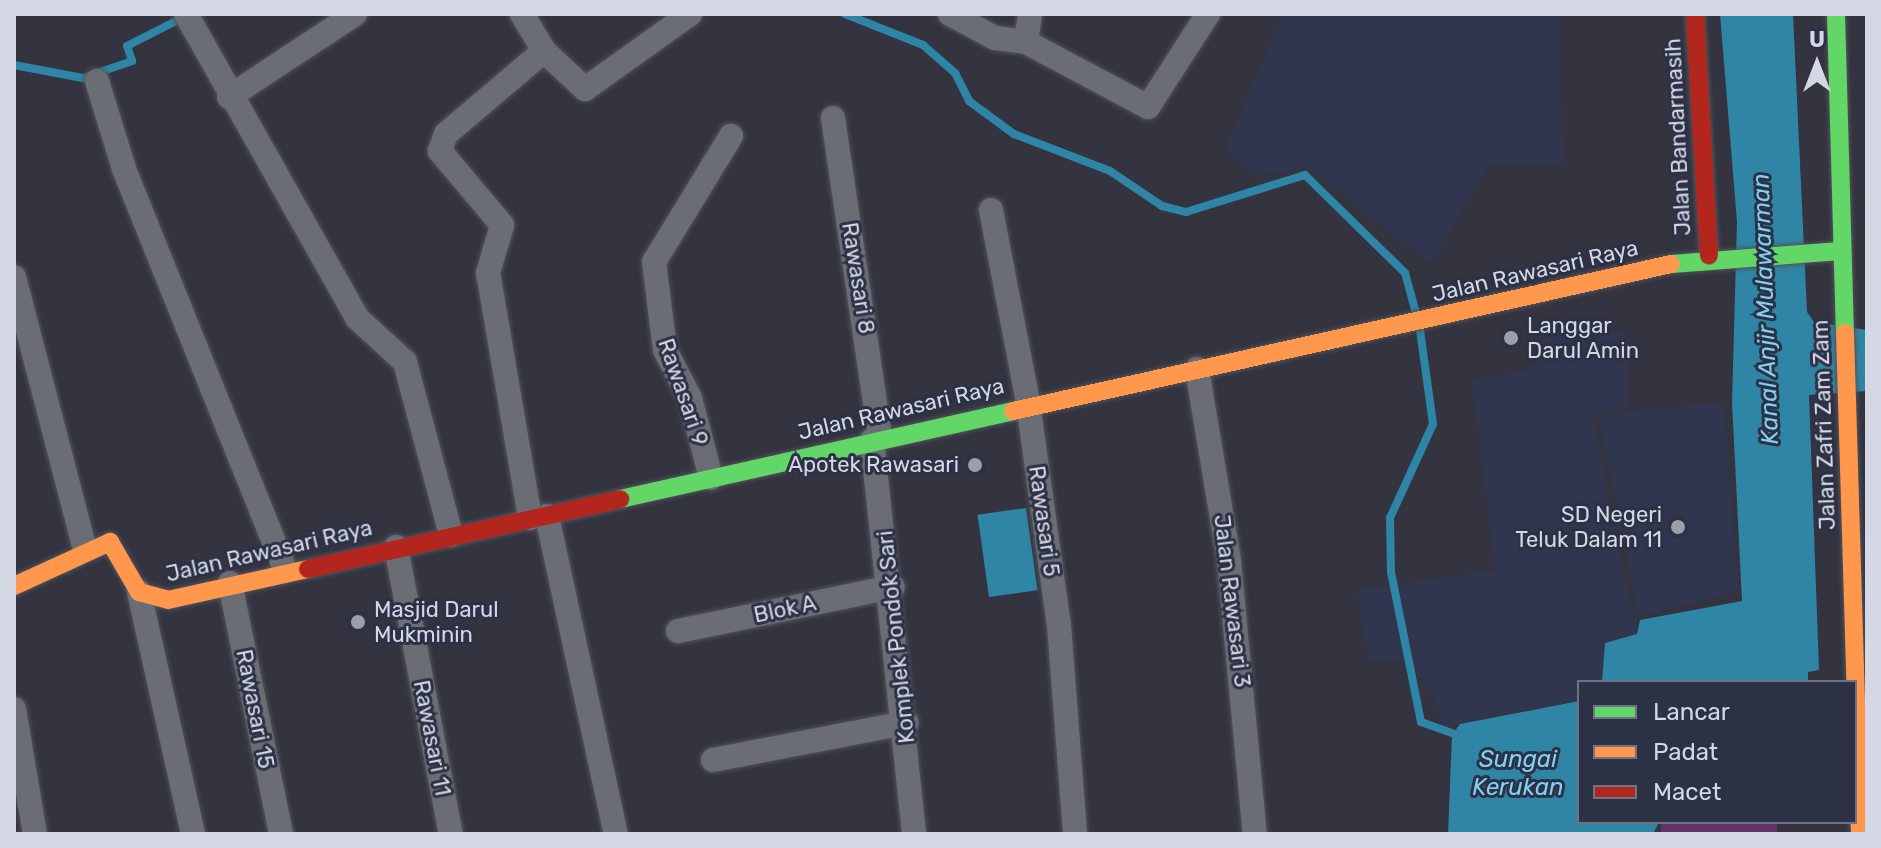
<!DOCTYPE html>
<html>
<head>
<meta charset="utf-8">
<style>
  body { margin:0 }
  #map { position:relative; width:1881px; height:848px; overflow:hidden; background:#33343f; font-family:Rubik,sans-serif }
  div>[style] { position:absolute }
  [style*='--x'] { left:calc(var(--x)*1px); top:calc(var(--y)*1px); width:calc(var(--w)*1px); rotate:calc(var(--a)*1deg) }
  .built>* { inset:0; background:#30364e }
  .green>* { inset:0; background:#613169; transform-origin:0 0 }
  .water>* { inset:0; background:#2f85a5; transform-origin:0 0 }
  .stream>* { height:8px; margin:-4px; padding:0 4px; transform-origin:4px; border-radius:4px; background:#2f85a5 }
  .roads { filter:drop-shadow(0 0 2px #50525b) drop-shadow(0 0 2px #50525b) }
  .street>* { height:24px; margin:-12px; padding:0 12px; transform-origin:12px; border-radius:12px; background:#6b6d75 }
  .fast>* { height:18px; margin:-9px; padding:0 9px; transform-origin:9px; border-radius:9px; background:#63d668 }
  .slow>* { height:18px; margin:-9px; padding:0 9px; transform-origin:9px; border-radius:9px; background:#ff974d }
  .jam>* { height:18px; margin:-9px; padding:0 9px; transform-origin:9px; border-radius:9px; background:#b3261e }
  .dots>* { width:22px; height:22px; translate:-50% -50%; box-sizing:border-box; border:4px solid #2d3145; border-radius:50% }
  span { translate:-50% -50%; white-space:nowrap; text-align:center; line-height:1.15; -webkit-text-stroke:6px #2d3145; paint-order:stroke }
  .street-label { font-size:22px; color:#d4d7e4 }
  .poi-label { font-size:22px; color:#d4d7e4 }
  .left { translate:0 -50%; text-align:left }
  .right { translate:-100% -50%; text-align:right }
  .water-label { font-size:24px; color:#80d1f3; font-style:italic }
  .frame { position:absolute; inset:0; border:16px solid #d4d7e4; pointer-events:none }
  .legend { position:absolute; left:1577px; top:680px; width:280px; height:144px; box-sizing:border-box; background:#2d3145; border:2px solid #707385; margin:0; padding:10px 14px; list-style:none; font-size:24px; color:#d4d7e4 }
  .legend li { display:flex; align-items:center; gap:16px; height:40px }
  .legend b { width:40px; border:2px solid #707385 }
  .north { position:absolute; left:1777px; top:24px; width:80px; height:80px; -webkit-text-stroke:6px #2d3145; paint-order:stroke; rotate:0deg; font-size:22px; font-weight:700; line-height:32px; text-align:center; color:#d4d7e4 }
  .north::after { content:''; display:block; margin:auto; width:28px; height:36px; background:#d4d7e4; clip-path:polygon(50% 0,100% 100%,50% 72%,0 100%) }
</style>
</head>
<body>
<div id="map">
  <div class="built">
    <div style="clip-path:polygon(1283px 14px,1558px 14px,1564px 165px,1489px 165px,1431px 263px,1307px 168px,1256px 175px,1225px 149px)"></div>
    <div style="clip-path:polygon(1581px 325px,1627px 333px,1628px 408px,1592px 412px,1637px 634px,1602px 682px,1579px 682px,1579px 701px,1442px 726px,1434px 696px,1404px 661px,1368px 661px,1357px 590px,1495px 570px,1472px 380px,1532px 369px,1541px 341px)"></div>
    <div style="clip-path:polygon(1724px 402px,1738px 591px,1639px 617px,1598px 414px)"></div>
  </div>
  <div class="green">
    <div style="left:1661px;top:822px;width:116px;height:13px"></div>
  </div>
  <div class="water">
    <div style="clip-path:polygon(1720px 14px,1793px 14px,1807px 312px,1814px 322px,1867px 330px,1867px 391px,1809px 395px,1819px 670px,1808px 672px,1808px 682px,1602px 682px,1605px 643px,1637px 634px,1640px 620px,1742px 601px,1732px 402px,1737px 222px)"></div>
    <div style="left:1026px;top:508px;width:83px;height:49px;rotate:82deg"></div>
    <div style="clip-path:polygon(1579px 701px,1579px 822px,1659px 822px,1653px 834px,1448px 834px,1452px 735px,1460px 724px)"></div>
  </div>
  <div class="stream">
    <div style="--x:845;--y:14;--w:84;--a:21.7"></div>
    <div style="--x:923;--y:45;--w:43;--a:41.2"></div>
    <div style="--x:955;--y:73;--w:31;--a:63"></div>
    <div style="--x:969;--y:101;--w:56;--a:36.3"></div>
    <div style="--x:1014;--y:134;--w:103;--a:21.1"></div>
    <div style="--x:1110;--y:171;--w:63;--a:33.9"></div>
    <div style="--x:1162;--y:206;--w:25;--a:14"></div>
    <div style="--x:1186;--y:212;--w:125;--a:-17.3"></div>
    <div style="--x:1305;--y:175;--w:140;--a:44.4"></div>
    <div style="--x:1405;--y:273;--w:41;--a:74.6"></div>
    <div style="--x:14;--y:65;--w:70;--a:10.7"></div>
    <div style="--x:83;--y:78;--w:52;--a:-19.1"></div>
    <div style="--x:132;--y:61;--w:16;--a:-108"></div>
    <div style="--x:127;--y:46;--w:55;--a:-27"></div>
    <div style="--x:1420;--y:330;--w:95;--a:82.1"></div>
    <div style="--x:1433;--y:424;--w:103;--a:114.6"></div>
    <div style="--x:1390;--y:518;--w:54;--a:88.9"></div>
    <div style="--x:1391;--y:572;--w:153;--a:78.7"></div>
    <div style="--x:1421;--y:722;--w:41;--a:19.7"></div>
  </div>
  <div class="roads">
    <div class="street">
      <div style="--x:186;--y:14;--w:349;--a:60.6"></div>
      <div style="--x:357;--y:318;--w:65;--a:42.5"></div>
      <div style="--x:405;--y:362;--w:179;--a:75.1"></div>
      <div style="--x:522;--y:14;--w:43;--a:59.3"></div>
      <div style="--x:544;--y:51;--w:56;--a:42.8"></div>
      <div style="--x:585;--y:89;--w:129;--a:-35.5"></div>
      <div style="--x:950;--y:14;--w:51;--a:28.1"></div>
      <div style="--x:995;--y:38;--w:31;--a:7"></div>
      <div style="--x:1030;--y:14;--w:28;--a:98"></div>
      <div style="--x:1026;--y:42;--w:138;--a:28"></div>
      <div style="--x:1148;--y:107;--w:111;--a:-57.2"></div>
      <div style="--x:97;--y:81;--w:92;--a:72.9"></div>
      <div style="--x:124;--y:169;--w:433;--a:68.1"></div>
      <div style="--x:229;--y:97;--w:151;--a:-33.4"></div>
      <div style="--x:833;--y:118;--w:323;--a:81.6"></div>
      <div style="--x:991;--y:210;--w:197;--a:79.1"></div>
      <div style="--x:1028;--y:403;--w:224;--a:82.1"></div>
      <div style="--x:1059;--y:625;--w:210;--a:85.6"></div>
      <div style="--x:14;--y:277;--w:281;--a:75.4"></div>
      <div style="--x:1197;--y:369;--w:195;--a:80.5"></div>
      <div style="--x:1229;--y:561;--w:274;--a:84.6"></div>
      <div style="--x:872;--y:440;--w:396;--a:83.9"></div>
      <div style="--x:711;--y:478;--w:83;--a:-104.7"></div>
      <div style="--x:690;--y:398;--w:54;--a:-117.5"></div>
      <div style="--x:665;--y:350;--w:89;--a:-97.1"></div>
      <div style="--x:654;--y:262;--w:148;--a:-58.6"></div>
      <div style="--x:547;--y:516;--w:325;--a:77.8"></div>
      <div style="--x:530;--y:518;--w:249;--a:-99.7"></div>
      <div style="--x:488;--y:273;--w:50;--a:-73.7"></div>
      <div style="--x:502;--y:225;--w:97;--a:-130"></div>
      <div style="--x:440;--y:151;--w:18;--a:-71"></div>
      <div style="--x:446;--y:134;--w:128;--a:-40.3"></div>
      <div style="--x:396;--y:547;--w:292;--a:79.2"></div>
      <div style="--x:230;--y:583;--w:256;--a:78.5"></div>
      <div style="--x:139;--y:592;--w:248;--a:77.4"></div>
      <div style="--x:678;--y:631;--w:219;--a:-11.6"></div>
      <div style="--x:14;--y:709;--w:127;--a:80.5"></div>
      <div style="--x:713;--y:760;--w:197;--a:-10.9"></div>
    </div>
    <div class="fast">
      <div style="--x:1836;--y:14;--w:319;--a:88.4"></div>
      <div style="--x:1671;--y:264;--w:170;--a:-4.4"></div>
      <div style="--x:620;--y:499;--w:403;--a:-12.6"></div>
    </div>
    <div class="slow">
      <div style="--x:1845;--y:333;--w:501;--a:88.29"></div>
      <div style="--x:1013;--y:411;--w:674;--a:-12.59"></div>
      <div style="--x:14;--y:586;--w:106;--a:-24.6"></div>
      <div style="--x:110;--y:542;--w:58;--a:59.9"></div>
      <div style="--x:139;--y:592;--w:30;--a:15"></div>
      <div style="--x:168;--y:600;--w:143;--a:-12.5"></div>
    </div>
    <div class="jam">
      <div style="--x:1695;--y:14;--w:242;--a:86.7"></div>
      <div style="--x:308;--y:569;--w:320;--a:-12.6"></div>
    </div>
  </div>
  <div class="dots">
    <div style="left:1511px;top:338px;background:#9c9eaa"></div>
    <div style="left:975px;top:465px;background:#9c9eaa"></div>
    <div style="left:1678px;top:527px;background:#9c9eaa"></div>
    <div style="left:358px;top:622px;background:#9c9eaa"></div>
  </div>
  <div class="street-label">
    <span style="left:1678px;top:137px;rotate:-93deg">Jalan Bandarmasih</span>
    <span style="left:1535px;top:271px;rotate:-13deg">Jalan Rawasari Raya</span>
    <span style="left:858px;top:278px;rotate:81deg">Rawasari 8</span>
    <span style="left:683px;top:392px;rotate:71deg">Rawasari 9</span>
    <span style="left:901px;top:409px;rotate:-13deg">Jalan Rawasari Raya</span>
    <span style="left:1824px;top:425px;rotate:-92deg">Jalan Zafri Zam Zam</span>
    <span style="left:1044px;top:521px;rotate:82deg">Rawasari 5</span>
    <span style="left:269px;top:551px;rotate:-13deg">Jalan Rawasari Raya</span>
    <span style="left:1232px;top:601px;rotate:83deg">Jalan Rawasari 3</span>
    <span style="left:785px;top:609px;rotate:-12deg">Blok A</span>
    <span style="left:896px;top:637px;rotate:-96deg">Komplek Pondok Sari</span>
    <span style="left:255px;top:709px;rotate:79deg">Rawasari 15</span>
    <span style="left:432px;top:738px;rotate:79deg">Rawasari 11</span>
  </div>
  <div class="poi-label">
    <span class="left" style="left:1527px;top:338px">Langgar<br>Darul Amin</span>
    <span class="right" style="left:959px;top:465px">Apotek Rawasari</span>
    <span class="right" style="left:1662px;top:527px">SD Negeri<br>Teluk Dalam 11</span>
    <span class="left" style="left:374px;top:622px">Masjid Darul<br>Mukminin</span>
  </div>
  <div class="water-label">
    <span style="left:1766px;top:309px;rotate:-92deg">Kanal Anjir Mulawarman</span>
    <span style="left:1518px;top:774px">Sungai<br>Kerukan</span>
  </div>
  <div class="frame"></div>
  <ul class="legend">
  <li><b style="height:10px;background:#63d668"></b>Lancar</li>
  <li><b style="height:10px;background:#ff974d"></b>Padat</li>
  <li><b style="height:10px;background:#b3261e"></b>Macet</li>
  </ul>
  <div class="north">U</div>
</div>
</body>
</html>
